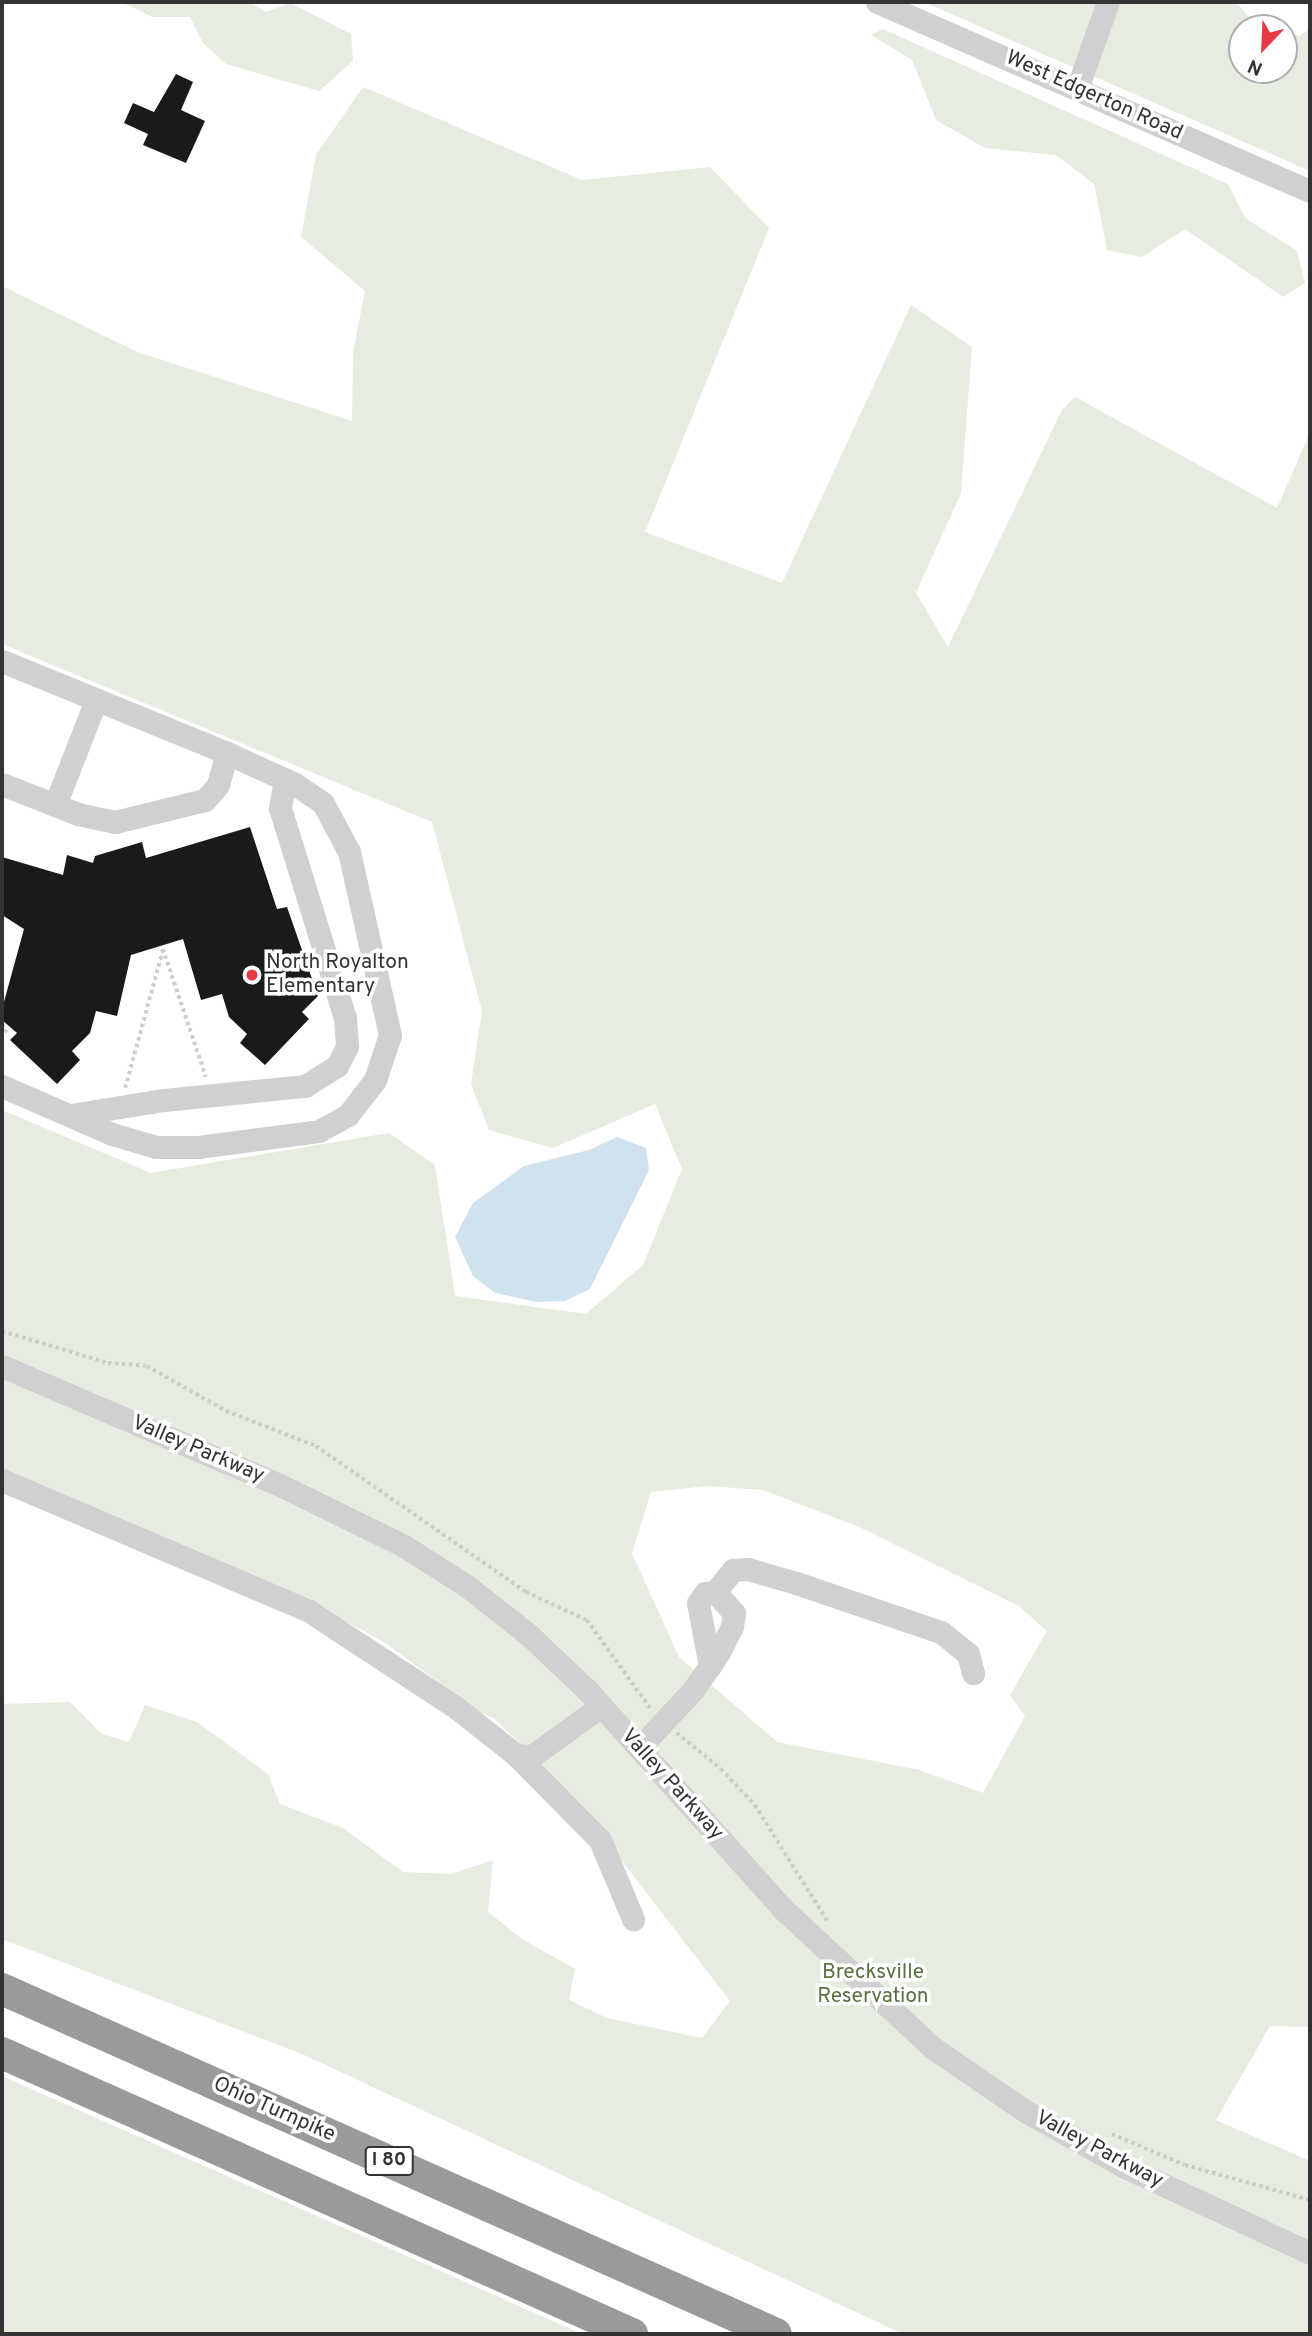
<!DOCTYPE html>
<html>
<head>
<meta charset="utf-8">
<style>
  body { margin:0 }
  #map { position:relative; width:1312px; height:2336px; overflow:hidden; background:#fff; font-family:Overpass,sans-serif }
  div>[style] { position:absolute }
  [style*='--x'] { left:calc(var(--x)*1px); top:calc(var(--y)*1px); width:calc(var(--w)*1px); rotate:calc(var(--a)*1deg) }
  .green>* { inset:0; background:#e6ecdf }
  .water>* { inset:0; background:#cfe2ee }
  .building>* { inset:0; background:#1a1a1a }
  .path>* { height:3.5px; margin-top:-1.75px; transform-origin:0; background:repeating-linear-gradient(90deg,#cdcdcd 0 3.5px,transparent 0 7px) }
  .minor>* { height:23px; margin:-11.5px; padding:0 11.5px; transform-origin:11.5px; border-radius:11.5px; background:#d0d0d0 }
  .highway>* { height:32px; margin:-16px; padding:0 16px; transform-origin:16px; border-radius:16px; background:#9a9a9a }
  .dots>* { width:19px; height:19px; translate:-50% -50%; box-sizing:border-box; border:4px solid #fff; border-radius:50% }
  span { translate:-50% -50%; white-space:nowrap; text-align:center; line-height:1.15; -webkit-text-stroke:7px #fff; paint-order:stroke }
  .shield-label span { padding:2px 5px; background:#fff; border:2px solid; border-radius:5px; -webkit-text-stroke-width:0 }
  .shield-label { font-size:19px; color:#333; font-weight:700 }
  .street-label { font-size:21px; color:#333 }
  .poi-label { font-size:21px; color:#333 }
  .left { translate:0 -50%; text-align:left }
  .park-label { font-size:21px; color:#56703f }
  .frame { position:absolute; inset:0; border:4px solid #333; pointer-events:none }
  .north { position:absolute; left:1228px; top:14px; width:70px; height:70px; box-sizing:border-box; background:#fff; border:2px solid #adadad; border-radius:50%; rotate:203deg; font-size:19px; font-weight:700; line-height:28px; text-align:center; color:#333 }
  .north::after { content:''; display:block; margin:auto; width:24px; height:32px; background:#e63946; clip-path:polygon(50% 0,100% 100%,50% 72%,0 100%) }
</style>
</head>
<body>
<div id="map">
  <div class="green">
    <div style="clip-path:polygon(121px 2px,249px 2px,266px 12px,290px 3px,351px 34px,353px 61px,319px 91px,226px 64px,203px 43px,190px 17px,153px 17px)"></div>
    <div style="clip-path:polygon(924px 2px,1236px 2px,1252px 21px,1273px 28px,1242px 28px,1242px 70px,1284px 70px,1284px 31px,1299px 36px,1310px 29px,1310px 171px)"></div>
    <div style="clip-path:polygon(883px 29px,1228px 184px,1245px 218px,1297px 251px,1305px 283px,1283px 297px,1185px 229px,1142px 257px,1107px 250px,1094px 184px,1056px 155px,985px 148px,936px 120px,912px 60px,871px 35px)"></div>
    <div style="clip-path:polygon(evenodd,363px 87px,582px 180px,710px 167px,769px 228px,645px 532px,782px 583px,911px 305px,972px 347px,961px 493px,916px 593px,948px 647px,1062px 410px,1075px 397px,1277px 508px,1308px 437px,1310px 317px,1310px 2027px,1270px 2026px,1216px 2120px,1310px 2161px,1310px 2334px,903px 2334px,302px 2054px,2px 1939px,2px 1704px,70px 1702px,102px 1734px,129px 1742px,145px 1705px,197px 1722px,268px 1774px,280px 1804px,343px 1828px,403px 1872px,451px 1874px,493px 1860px,488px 1912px,522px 1939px,575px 1969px,569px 2000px,607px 2018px,702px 2038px,730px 2001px,571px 1795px,494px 1718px,479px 1712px,384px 1642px,306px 1600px,2px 1469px,2px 1110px,151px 1173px,389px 1133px,435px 1165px,455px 1296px,586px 1314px,643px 1265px,682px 1169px,655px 1104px,553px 1148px,489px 1130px,471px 1084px,482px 1011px,432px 822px,2px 644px,2px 286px,137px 352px,352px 421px,353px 352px,365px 291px,301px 237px,316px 155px,363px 87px,707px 1486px,763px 1490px,857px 1526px,1019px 1606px,1047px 1631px,1010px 1695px,1025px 1716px,983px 1793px,919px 1770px,777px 1742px,679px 1657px,632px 1553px,651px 1492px,707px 1486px)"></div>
    <div style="clip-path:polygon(2px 2076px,362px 2236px,582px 2334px,2px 2334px)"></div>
  </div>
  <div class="water">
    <div style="clip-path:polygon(617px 1137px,646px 1148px,649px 1170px,590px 1289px,565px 1301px,536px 1302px,495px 1293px,473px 1276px,455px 1237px,473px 1203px,524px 1166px,589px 1150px)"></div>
  </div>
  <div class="building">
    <div style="clip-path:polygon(176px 74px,193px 82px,181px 110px,205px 121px,186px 163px,143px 145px,148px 134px,124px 123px,133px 103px,154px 112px)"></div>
    <div style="clip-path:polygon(250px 827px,277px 909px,287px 907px,318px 996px,302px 1012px,309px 1019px,265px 1065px,240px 1043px,247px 1034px,229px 1017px,222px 994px,201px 1000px,183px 939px,131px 955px,117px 1016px,96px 1011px,90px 1033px,72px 1051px,80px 1060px,57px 1084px,10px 1040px,17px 1033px,2px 1020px,2px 1009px,24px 929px,2px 915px,2px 857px,63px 875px,67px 855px,93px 863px,95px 856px,142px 842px,146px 858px)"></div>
  </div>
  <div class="path">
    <div style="--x:2;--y:1025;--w:7;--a:45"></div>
    <div style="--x:7;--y:1030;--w:8;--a:130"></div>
    <div style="--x:125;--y:1088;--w:144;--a:-74.7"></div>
    <div style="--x:163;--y:949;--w:135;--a:71.4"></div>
    <div style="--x:2;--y:1331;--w:111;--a:16.8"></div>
    <div style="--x:108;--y:1363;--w:39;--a:4"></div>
    <div style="--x:147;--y:1366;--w:91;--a:29.7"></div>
    <div style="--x:226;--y:1411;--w:97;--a:21.3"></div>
    <div style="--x:316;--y:1446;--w:256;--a:34.8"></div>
    <div style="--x:526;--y:1592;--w:67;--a:24.7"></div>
    <div style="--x:587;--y:1620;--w:110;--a:54.3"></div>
    <div style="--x:677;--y:1733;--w:57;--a:39.3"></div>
    <div style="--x:721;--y:1769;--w:50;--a:46.6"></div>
    <div style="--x:755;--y:1805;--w:138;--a:58"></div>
    <div style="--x:1112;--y:2134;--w:79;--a:23"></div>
    <div style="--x:1185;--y:2165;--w:130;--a:15.6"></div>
  </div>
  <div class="minor">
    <div style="--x:877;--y:2;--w:472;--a:23.6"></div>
    <div style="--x:1077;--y:89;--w:92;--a:-70.4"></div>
    <div style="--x:2;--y:661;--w:243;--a:22.2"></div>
    <div style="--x:227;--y:753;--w:33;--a:106"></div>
    <div style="--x:218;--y:785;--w:20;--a:131"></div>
    <div style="--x:205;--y:800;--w:93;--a:166.3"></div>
    <div style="--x:115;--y:822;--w:38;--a:-168"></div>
    <div style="--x:78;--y:814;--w:82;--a:-158.5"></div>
    <div style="--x:55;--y:805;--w:113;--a:-68.7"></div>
    <div style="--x:2;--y:1086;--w:120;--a:23.6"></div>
    <div style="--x:112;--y:1134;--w:46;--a:16.5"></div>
    <div style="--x:156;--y:1147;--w:42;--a:0"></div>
    <div style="--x:198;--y:1147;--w:122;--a:-7.5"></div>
    <div style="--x:319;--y:1131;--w:33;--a:-29"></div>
    <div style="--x:348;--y:1115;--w:44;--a:-52.4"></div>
    <div style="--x:375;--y:1080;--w:47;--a:-71.6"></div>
    <div style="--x:390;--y:1035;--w:188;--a:-102.6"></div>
    <div style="--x:349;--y:852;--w:55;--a:-118"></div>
    <div style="--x:323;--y:803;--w:34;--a:-146"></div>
    <div style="--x:295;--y:784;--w:75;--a:-155.5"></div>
    <div style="--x:71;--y:1115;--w:94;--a:-9.2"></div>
    <div style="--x:164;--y:1100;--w:142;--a:-5.7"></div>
    <div style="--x:305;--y:1086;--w:38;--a:-32"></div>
    <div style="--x:337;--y:1066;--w:22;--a:-63"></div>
    <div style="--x:347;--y:1046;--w:28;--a:-94"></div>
    <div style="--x:345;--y:1018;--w:220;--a:-107.2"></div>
    <div style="--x:280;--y:808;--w:29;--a:-80"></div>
    <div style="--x:2;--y:1366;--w:302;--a:23.2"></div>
    <div style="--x:280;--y:1485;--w:138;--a:26.2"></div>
    <div style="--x:404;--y:1546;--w:75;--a:32.4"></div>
    <div style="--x:467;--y:1586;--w:79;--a:38.3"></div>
    <div style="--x:529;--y:1635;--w:81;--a:43.5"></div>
    <div style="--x:588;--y:1691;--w:294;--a:48.2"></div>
    <div style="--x:784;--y:1910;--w:203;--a:42.8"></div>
    <div style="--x:933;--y:2048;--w:112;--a:34.4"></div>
    <div style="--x:1025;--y:2111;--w:115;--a:29.2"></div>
    <div style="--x:1125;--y:2167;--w:204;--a:24.9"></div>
    <div style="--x:2;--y:1480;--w:334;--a:23.1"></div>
    <div style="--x:309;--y:1611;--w:178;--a:33.3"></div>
    <div style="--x:458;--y:1709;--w:74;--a:38.4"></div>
    <div style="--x:516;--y:1755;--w:120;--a:45.3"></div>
    <div style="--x:600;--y:1840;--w:86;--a:67.3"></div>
    <div style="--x:715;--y:1592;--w:28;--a:-51"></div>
    <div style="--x:733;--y:1570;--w:15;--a:-4"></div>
    <div style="--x:748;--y:1569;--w:50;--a:16.3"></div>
    <div style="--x:796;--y:1583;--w:153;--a:18.7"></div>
    <div style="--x:941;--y:1632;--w:35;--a:39"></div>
    <div style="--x:968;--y:1654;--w:20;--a:75"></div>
    <div style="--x:639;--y:1748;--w:79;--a:-47"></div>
    <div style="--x:693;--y:1690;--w:29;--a:-55"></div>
    <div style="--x:710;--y:1666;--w:17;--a:-57"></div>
    <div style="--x:719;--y:1652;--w:29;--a:-63"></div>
    <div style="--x:732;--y:1626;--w:13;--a:-81"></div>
    <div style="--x:734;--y:1613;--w:28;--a:-132"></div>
    <div style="--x:715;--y:1592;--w:10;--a:174"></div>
    <div style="--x:705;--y:1593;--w:12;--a:125"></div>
    <div style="--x:698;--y:1603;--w:64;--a:79.2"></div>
    <div style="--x:516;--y:1755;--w:16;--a:4"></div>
    <div style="--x:532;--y:1756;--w:85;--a:-35.9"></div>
  </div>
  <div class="highway">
    <div style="--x:2;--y:1989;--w:847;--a:24.02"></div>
    <div style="--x:2;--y:2053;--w:690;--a:24.04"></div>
  </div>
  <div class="dots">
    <div style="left:252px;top:975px;background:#e63946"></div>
  </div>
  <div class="shield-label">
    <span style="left:389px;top:2161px">I 80</span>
  </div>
  <div class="street-label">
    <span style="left:1094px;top:96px;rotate:24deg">West Edgerton Road</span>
    <span style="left:198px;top:1450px;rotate:23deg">Valley Parkway</span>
    <span style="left:672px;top:1785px;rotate:48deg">Valley Parkway</span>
    <span style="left:274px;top:2110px;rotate:24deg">Ohio Turnpike</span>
    <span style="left:1099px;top:2150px;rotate:28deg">Valley Parkway</span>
  </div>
  <div class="poi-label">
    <span class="left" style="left:266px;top:975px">North Royalton<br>Elementary</span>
  </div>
  <div class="park-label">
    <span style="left:873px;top:1985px">Brecksville<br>Reservation</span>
  </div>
  <div class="frame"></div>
  <div class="north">N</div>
</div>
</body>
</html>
